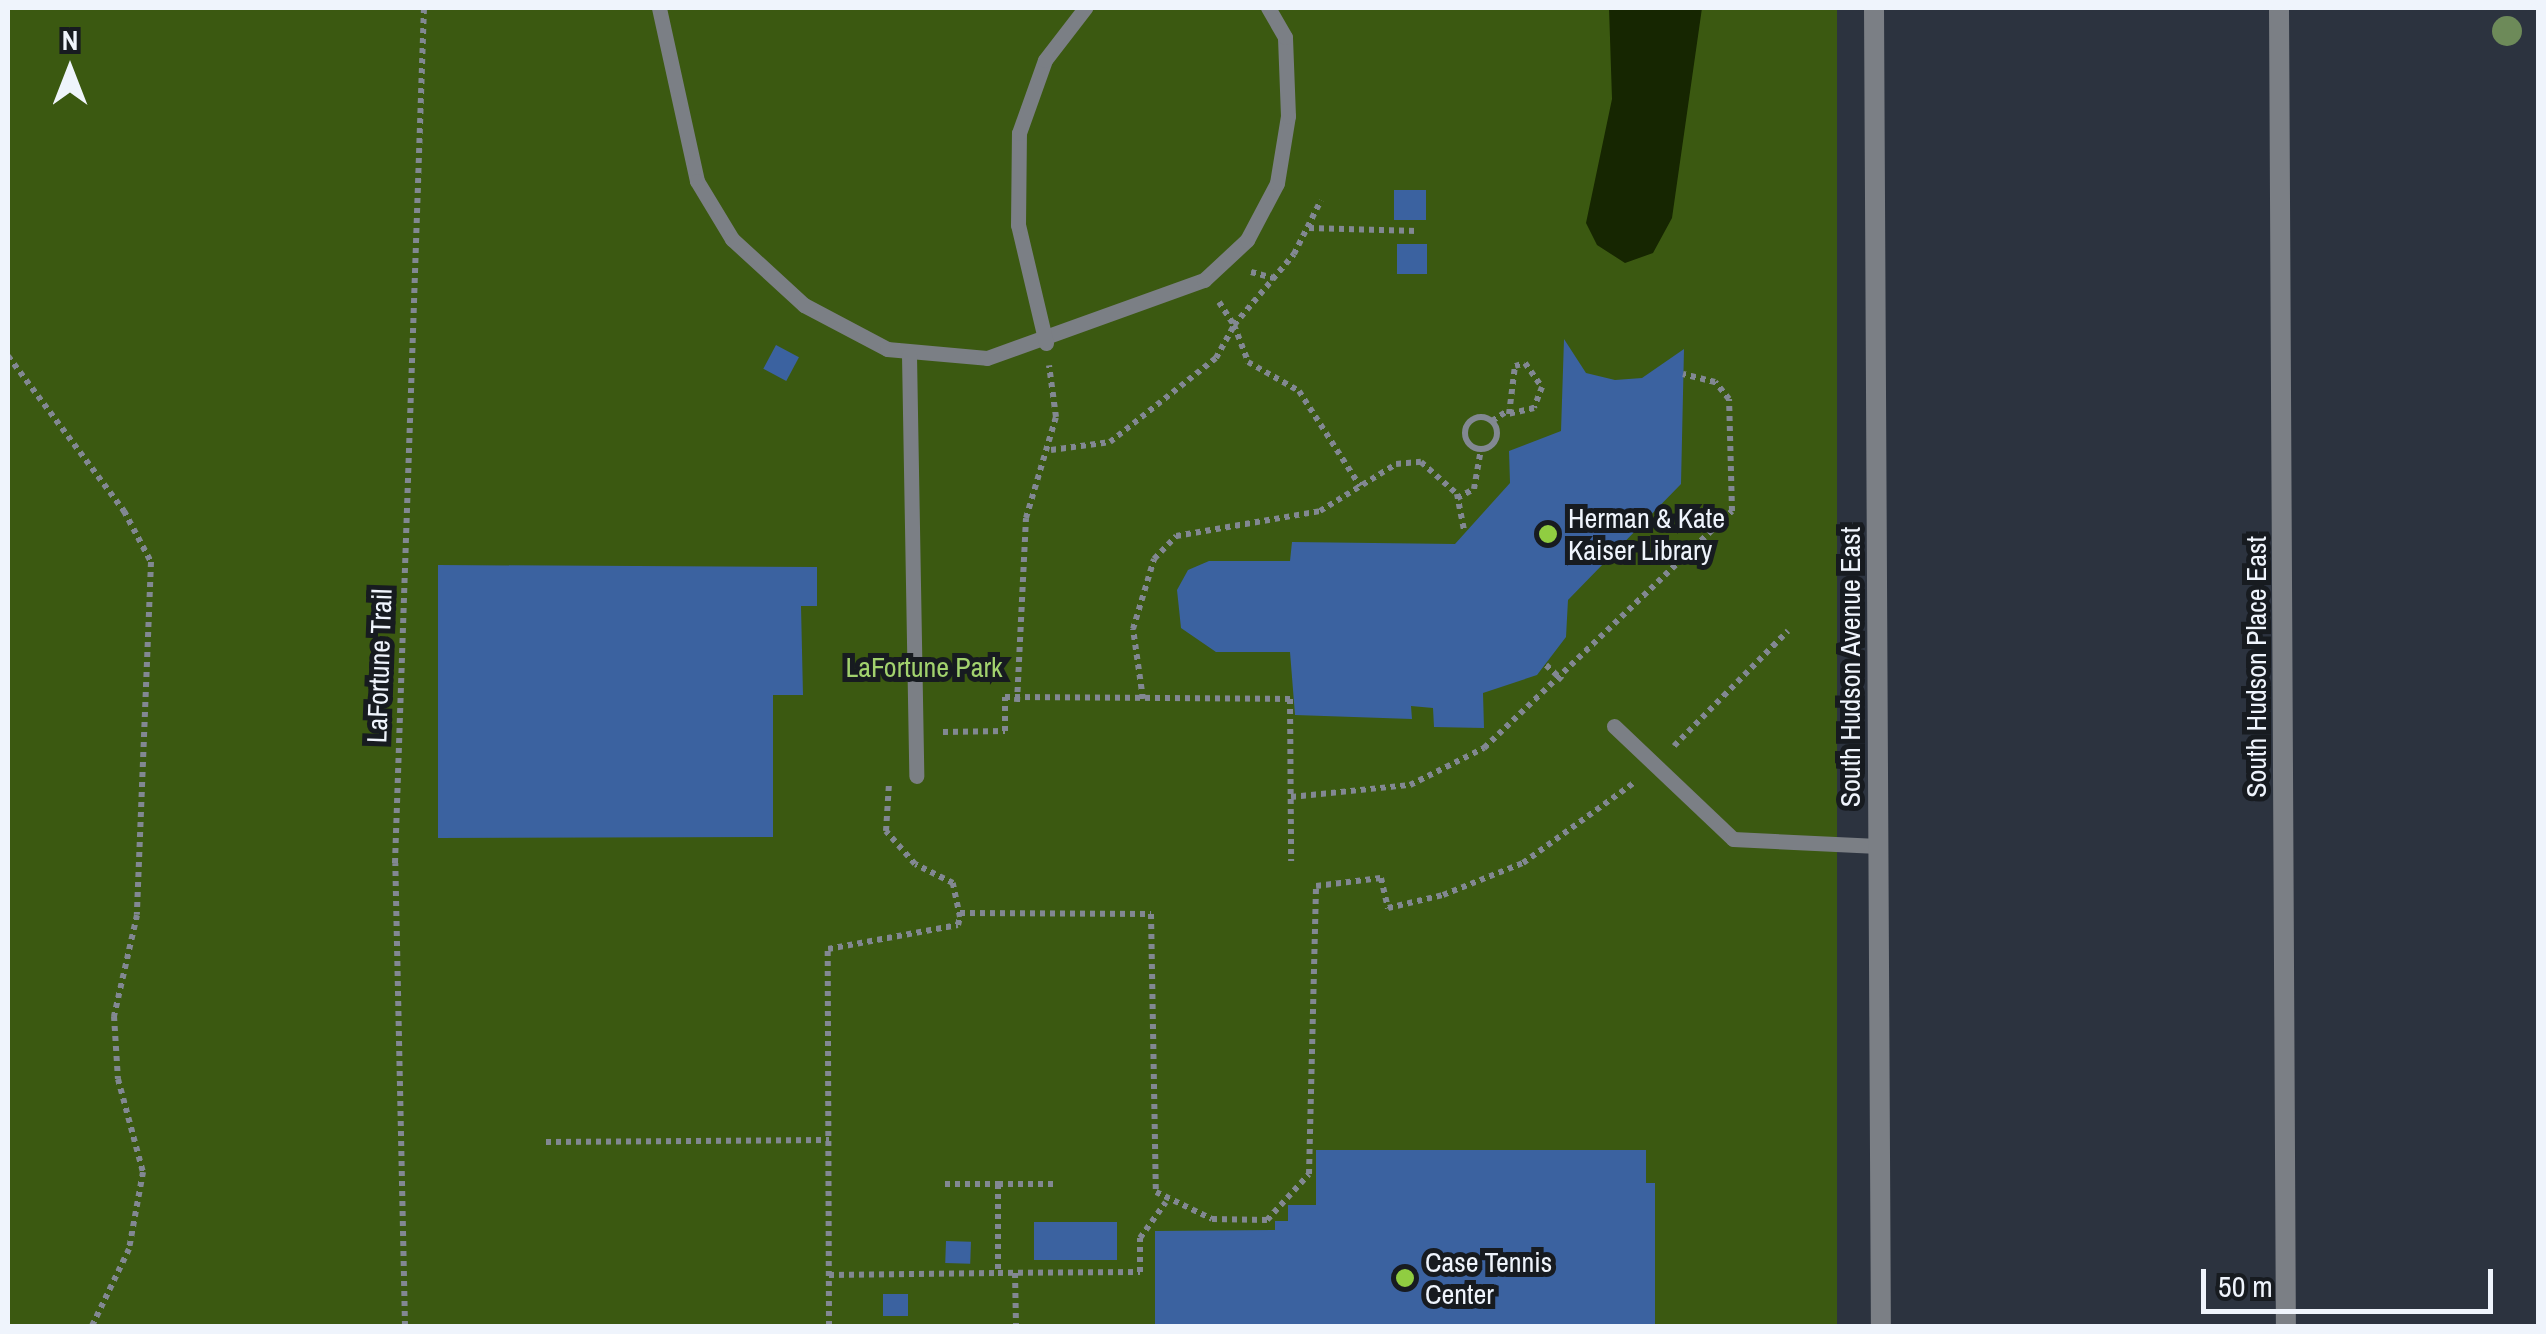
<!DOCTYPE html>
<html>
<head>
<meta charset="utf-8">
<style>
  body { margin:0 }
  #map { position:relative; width:2546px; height:1334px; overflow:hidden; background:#2c333f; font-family:"Archivo Narrow",sans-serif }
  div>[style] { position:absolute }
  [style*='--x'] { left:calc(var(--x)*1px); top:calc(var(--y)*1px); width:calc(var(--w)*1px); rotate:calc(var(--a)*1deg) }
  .green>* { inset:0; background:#3b5911; transform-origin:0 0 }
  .water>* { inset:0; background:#162601 }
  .building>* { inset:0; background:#3b62a0; transform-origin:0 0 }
  .path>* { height:6px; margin-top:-3px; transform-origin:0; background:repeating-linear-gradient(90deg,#828892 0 5px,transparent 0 10px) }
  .path>.ring { margin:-3px; padding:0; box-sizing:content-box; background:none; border:6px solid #828892; border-radius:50% }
  .service>* { height:15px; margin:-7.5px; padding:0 7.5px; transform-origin:7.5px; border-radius:7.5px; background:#7b7f85 }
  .minor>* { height:20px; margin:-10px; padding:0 10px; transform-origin:10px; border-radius:10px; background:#7b7f85 }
  .tertiary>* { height:20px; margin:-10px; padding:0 10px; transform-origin:10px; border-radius:10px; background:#7b7f85 }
  .trees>* { width:30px; height:30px; margin:-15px; border-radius:50%; background:#6d8a59 }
  .dots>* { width:28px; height:28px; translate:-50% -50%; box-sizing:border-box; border:5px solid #171b20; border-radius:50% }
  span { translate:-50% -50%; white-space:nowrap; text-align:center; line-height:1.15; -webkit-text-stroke:10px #171b20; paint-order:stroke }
  .poi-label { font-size:28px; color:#eff4fc }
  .left { translate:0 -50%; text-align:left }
  .street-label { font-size:28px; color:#eff4fc }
  .park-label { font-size:28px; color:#a2d26e }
  .frame { position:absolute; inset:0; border:10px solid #eff4fc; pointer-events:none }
  .north { position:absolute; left:20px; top:20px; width:100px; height:100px; -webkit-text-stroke:8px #171b20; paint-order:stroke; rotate:0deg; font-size:28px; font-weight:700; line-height:40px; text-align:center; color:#eff4fc }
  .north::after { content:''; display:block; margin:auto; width:35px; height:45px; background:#eff4fc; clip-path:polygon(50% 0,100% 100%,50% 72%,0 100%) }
  .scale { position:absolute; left:2201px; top:1269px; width:292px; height:45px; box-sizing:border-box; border:5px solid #eff4fc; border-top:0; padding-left:12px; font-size:30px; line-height:35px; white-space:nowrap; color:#eff4fc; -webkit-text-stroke:8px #171b20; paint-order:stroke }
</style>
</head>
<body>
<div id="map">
  <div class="green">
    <div style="left:8px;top:8px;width:1829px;height:1318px"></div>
  </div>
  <div class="water">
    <div style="clip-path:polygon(1609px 8px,1702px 8px,1672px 218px,1653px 253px,1625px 263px,1597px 245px,1586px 223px,1612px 99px)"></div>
  </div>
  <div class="building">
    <div style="left:1426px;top:190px;width:30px;height:32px;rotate:90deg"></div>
    <div style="left:1397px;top:244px;width:30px;height:30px"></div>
    <div style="clip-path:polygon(1564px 339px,1586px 373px,1615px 380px,1642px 378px,1684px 349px,1681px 484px,1568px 600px,1566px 637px,1537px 675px,1483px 693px,1484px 728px,1434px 727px,1433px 708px,1411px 706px,1412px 719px,1295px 715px,1290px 652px,1216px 652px,1181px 628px,1177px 590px,1188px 570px,1209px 561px,1290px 561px,1292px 542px,1455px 544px,1510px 483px,1509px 451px,1561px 431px)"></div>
    <div style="left:776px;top:345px;width:26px;height:27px;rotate:28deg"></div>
    <div style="clip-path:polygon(438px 565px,817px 567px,817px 606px,801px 606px,803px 695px,773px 695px,773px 837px,438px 838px)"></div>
    <div style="clip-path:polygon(1316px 1150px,1646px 1150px,1646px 1183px,1655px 1183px,1655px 1326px,1155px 1325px,1155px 1231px,1275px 1230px,1275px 1221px,1288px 1221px,1288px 1205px,1316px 1205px)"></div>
    <div style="left:1117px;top:1222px;width:38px;height:83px;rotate:90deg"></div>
    <div style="left:946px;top:1241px;width:25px;height:22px;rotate:2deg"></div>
    <div style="left:883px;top:1294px;width:25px;height:22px"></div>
  </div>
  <div class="path">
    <div style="--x:1309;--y:228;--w:108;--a:1.6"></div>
    <div style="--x:1251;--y:272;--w:24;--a:15"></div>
    <div style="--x:1219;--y:302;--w:27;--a:57"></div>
    <div style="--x:1234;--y:325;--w:93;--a:-49.8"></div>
    <div style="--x:1294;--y:254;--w:60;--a:-63.4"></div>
    <div style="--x:8;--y:356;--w:194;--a:53.2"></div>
    <div style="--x:124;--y:511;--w:58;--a:62.1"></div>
    <div style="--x:151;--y:562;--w:353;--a:92.3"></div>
    <div style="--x:137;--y:915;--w:104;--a:102.8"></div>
    <div style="--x:114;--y:1016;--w:63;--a:86.4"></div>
    <div style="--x:118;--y:1079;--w:96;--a:75"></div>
    <div style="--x:143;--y:1172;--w:78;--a:100.3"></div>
    <div style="--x:129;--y:1249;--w:85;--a:115.7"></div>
    <div style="--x:1525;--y:363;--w:29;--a:55"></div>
    <div style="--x:1542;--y:387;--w:22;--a:111"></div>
    <div style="--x:1534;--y:408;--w:26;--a:167"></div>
    <div style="--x:1509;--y:414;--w:48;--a:-82.9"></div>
    <div style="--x:1515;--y:366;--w:10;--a:-17"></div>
    <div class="ring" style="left:1465px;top:417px;width:26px;height:26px"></div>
    <div style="--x:1492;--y:421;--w:20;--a:-33"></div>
    <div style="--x:1051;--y:450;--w:60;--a:-7.7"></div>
    <div style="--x:1110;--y:442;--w:135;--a:-38.4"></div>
    <div style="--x:1216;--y:358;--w:38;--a:-61"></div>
    <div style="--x:1234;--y:325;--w:40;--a:69"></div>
    <div style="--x:1248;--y:362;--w:59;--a:29.6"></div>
    <div style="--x:1299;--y:391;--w:113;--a:57.3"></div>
    <div style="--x:1457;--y:498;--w:19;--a:-28"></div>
    <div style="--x:1474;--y:489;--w:41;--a:-80.1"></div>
    <div style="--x:1546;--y:665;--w:22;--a:43"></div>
    <div style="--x:1143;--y:699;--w:71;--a:-98.1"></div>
    <div style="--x:1133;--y:629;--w:73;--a:-73.3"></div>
    <div style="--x:1154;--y:559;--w:32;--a:-46"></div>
    <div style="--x:1176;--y:536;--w:146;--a:-9.8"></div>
    <div style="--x:1320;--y:511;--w:89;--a:-31.7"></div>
    <div style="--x:1396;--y:464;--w:25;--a:-5"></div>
    <div style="--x:1421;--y:462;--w:48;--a:41.6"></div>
    <div style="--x:1457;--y:494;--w:36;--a:79"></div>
    <div style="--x:1017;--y:702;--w:184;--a:-87.2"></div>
    <div style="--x:1026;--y:518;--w:105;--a:-73.5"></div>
    <div style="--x:1056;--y:417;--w:52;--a:-97.7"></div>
    <div style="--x:943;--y:732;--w:62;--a:-0.9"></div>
    <div style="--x:1005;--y:731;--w:34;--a:-90"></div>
    <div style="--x:1005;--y:697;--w:285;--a:0.4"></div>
    <div style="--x:1290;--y:699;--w:162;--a:89.6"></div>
    <div style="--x:1674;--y:746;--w:162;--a:-45.3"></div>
    <div style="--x:1291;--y:797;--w:120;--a:-5.8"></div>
    <div style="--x:1410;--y:785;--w:83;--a:-26.6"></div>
    <div style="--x:1484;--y:748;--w:343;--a:-43.7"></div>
    <div style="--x:1732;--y:511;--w:112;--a:-91.5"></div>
    <div style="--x:1729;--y:399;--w:22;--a:-129"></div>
    <div style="--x:1715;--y:382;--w:33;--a:-166"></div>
    <div style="--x:960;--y:913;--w:191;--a:0.3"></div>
    <div style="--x:1151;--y:914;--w:278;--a:89"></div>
    <div style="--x:1156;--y:1192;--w:62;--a:25.7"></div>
    <div style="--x:1212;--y:1219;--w:55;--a:1"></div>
    <div style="--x:1267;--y:1220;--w:62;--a:-47.6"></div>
    <div style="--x:1309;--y:1174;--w:288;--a:-88.6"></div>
    <div style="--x:1316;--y:886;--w:65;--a:-7"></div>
    <div style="--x:1381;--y:878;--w:31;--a:77"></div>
    <div style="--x:1388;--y:908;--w:57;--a:-13.3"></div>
    <div style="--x:1443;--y:895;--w:86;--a:-21.8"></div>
    <div style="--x:1523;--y:863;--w:138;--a:-35.9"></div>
    <div style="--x:546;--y:1142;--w:283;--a:-0.4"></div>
    <div style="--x:945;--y:1184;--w:53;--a:0"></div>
    <div style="--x:998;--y:1184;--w:89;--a:90"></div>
    <div style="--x:998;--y:1273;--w:142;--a:-0.4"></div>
    <div style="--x:1140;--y:1272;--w:34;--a:-90"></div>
    <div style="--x:1140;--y:1238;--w:44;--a:-54.2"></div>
    <div style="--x:998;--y:1184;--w:56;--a:0"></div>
    <div style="--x:1015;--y:1273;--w:53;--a:88.9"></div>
    <div style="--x:829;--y:1275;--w:169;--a:-0.7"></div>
    <div style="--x:405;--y:1326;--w:463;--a:-91.2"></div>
    <div style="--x:395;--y:863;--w:855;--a:-88.06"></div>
    <div style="--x:829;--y:1326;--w:377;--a:-90.2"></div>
    <div style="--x:828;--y:949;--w:132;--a:-10.5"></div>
    <div style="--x:958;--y:925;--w:8;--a:-76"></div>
    <div style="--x:960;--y:917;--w:35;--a:-102"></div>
    <div style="--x:953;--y:883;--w:42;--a:-153.4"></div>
    <div style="--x:915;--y:864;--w:44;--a:-131.3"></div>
    <div style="--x:886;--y:831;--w:48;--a:-86.4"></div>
  </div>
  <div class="service">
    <div style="--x:659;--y:8;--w:177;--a:77.6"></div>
    <div style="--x:697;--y:181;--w:68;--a:58.9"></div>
    <div style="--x:732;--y:239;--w:98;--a:42.5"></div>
    <div style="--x:804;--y:305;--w:94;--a:27.9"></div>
    <div style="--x:887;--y:349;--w:100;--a:5.1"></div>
    <div style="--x:987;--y:358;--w:231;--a:-19.8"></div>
    <div style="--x:1204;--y:280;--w:59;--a:-42.9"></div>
    <div style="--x:1247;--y:240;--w:64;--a:-62.2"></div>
    <div style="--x:1277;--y:183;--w:68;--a:-80.7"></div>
    <div style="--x:1288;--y:116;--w:79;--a:-92.2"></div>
    <div style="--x:1285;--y:37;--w:34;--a:-120"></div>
    <div style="--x:1046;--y:343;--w:121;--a:-103.3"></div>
    <div style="--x:1018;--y:225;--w:92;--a:-89.4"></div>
    <div style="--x:1019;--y:133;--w:77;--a:-70.4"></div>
    <div style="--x:1045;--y:60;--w:66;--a:-52.4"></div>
    <div style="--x:909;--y:355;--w:421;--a:89"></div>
    <div style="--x:1614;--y:726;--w:164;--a:43.5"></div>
    <div style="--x:1733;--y:839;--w:145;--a:2.8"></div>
  </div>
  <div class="minor">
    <div style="--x:2279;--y:8;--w:1318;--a:89.7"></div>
  </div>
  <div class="tertiary">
    <div style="--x:1874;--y:8;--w:1318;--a:89.7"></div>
  </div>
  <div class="trees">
    <div style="left:2507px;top:31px"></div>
  </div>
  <div class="dots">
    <div style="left:1548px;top:534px;background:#90cd41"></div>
    <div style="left:1405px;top:1278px;background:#90cd41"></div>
  </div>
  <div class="poi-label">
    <span class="left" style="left:1568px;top:534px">Herman &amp; Kate<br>Kaiser Library</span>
    <span class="left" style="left:1425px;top:1278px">Case Tennis<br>Center</span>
  </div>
  <div class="street-label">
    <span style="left:379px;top:666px;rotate:-88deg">LaFortune Trail</span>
    <span style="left:1850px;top:667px;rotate:-90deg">South Hudson Avenue East</span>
    <span style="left:2256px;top:667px;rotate:-90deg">South Hudson Place East</span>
  </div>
  <div class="park-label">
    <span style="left:924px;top:667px">LaFortune Park</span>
  </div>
  <div class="frame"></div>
  <div class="north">N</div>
  <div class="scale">50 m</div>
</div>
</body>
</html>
